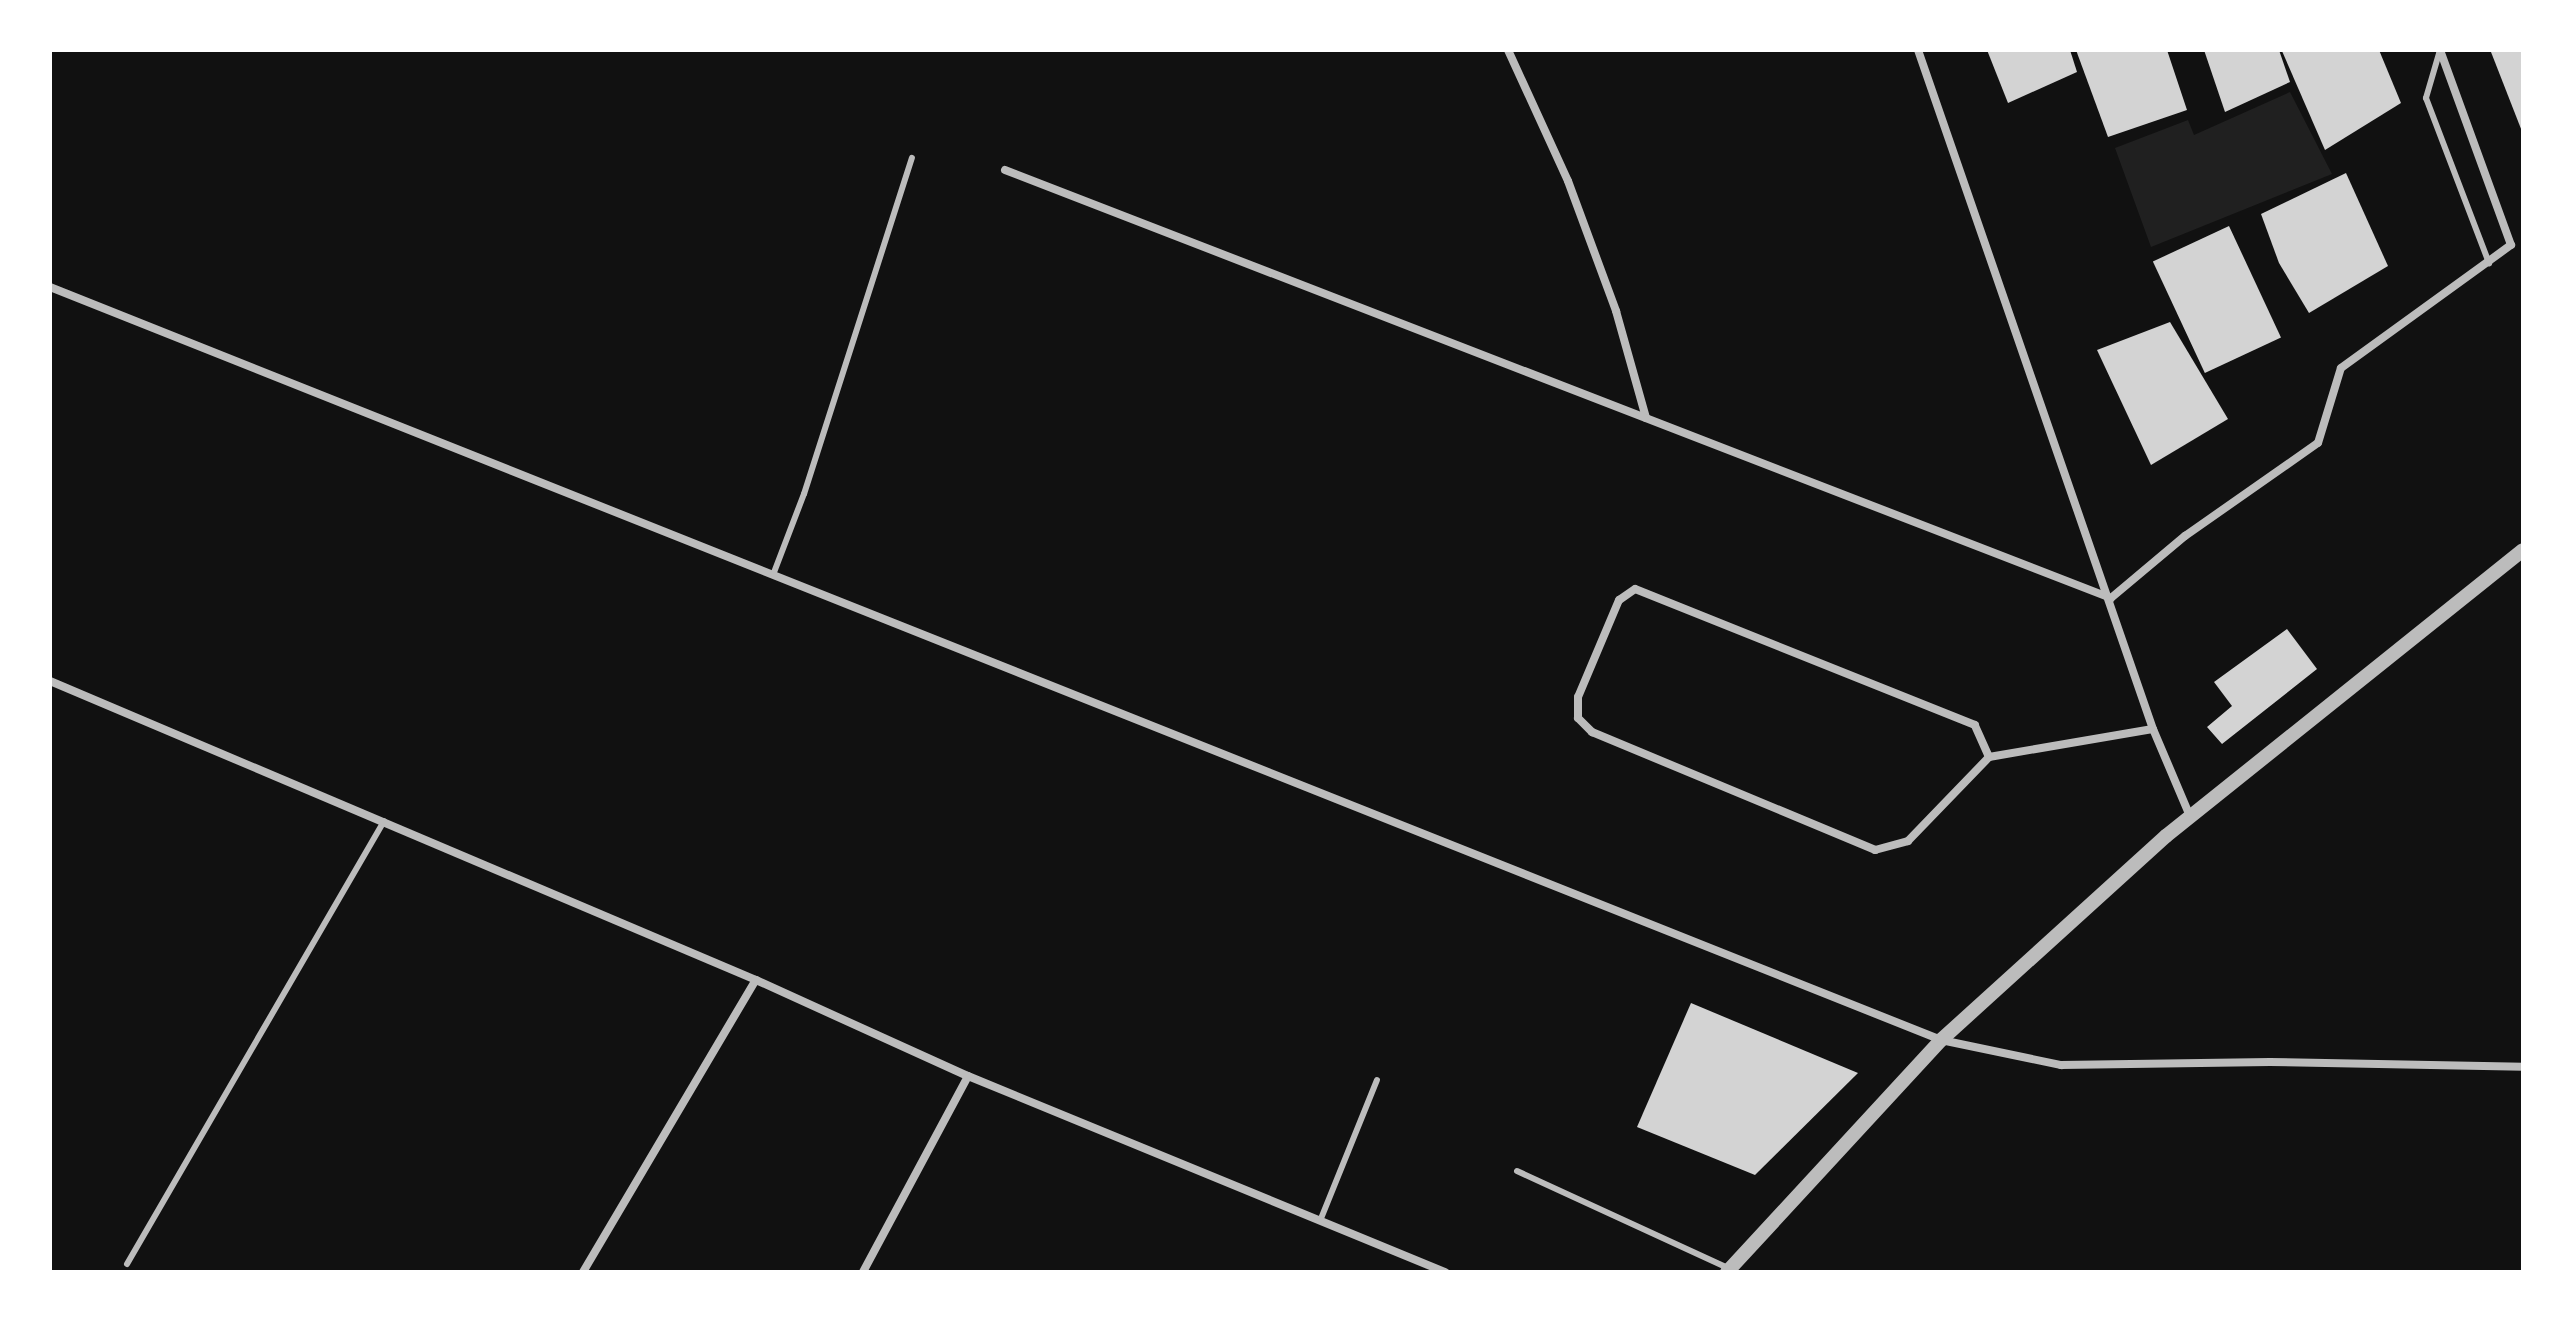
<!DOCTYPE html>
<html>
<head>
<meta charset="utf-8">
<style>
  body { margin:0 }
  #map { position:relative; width:2573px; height:1322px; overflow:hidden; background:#111; font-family:Helvetica,sans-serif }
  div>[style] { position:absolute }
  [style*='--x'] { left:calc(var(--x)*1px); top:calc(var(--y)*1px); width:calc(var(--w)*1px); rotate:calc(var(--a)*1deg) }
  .green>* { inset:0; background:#202020 }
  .building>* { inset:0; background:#d3d3d3; transform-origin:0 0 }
  .service>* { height:6px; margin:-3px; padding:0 3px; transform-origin:3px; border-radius:3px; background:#bcbcbc }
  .minor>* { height:8px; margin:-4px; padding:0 4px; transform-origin:4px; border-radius:4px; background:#bcbcbc }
  .tertiary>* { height:14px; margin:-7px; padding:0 7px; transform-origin:7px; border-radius:7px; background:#bcbcbc }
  span { translate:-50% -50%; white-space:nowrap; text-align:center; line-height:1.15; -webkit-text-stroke:8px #fff; paint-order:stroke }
  .frame { position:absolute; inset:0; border:52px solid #fff; pointer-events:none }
</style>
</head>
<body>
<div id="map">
  <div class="green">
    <div style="clip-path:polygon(2290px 92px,2332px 174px,2151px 247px,2115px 148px,2188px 120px,2194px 135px)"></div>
  </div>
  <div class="building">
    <div style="clip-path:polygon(1987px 50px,2070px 50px,2077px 72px,2008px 103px)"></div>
    <div style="clip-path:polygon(2076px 50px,2167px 50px,2187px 110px,2108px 137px)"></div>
    <div style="clip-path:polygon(2204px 50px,2279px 50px,2290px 82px,2225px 112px)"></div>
    <div style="clip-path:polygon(2379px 50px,2401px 103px,2325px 150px,2282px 51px)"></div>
    <div style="clip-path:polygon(2523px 50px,2523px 134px,2491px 52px)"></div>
    <div style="clip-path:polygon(2346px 173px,2388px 266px,2309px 313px,2279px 263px,2261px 214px)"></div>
    <div style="left:2229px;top:226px;width:123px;height:84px;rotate:65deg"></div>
    <div style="clip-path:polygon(2170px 322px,2228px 419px,2151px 465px,2097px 350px)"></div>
    <div style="clip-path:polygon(2287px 629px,2317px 669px,2222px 744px,2207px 727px,2232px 706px,2214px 682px)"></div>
    <div style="clip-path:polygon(1691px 1003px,1858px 1073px,1755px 1175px,1637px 1127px)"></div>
  </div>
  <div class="service">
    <div style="--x:2440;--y:50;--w:50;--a:106.3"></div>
    <div style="--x:2426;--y:98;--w:177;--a:69.1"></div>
    <div style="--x:773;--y:575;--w:87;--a:-69.1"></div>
    <div style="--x:804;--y:494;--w:353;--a:-72.2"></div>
    <div style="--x:1517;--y:1171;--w:234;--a:24.7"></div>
    <div style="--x:1320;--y:1221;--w:152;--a:-68"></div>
    <div style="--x:127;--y:1264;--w:512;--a:-59.88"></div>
  </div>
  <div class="minor">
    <div style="--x:1508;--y:50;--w:144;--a:65.4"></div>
    <div style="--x:1568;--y:181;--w:139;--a:69.7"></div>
    <div style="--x:1616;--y:311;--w:111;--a:74.3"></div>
    <div style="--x:1918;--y:50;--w:719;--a:70.91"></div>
    <div style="--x:2153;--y:729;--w:95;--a:67"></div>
    <div style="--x:1005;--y:170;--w:1186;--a:21.16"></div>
    <div style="--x:2111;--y:598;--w:97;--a:-40"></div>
    <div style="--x:2185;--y:536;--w:162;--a:-35"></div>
    <div style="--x:2318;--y:443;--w:78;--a:-73"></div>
    <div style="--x:2341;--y:368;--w:210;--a:-35.9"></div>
    <div style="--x:2511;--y:245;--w:208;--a:-110"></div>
    <div style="--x:50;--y:287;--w:2035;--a:21.71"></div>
    <div style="--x:1941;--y:1040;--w:123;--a:11.8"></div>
    <div style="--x:2061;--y:1065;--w:209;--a:-0.8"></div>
    <div style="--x:2270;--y:1062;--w:253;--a:1.1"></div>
    <div style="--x:50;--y:681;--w:767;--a:22.95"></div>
    <div style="--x:756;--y:980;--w:233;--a:24.4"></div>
    <div style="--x:968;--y:1076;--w:516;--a:22.34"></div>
    <div style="--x:1989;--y:757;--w:35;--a:-114"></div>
    <div style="--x:1975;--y:725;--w:366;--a:-158.2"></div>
    <div style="--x:1635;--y:589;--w:19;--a:145"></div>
    <div style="--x:1619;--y:600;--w:105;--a:112.9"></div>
    <div style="--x:1578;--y:697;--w:21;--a:90"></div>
    <div style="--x:1578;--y:718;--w:20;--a:45"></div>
    <div style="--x:1592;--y:732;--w:307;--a:22.6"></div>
    <div style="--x:1875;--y:850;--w:34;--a:-15"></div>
    <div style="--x:1908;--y:841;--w:117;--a:-46"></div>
    <div style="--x:1989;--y:757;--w:166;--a:-9.7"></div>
    <div style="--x:583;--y:1272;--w:339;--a:-59.4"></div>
    <div style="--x:863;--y:1272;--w:222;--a:-61.8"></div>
  </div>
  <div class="tertiary">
    <div style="--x:1727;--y:1272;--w:316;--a:-47.3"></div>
    <div style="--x:1941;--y:1040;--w:304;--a:-42.2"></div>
    <div style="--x:2166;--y:836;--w:457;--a:-38.7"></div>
  </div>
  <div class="frame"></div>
</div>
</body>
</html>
